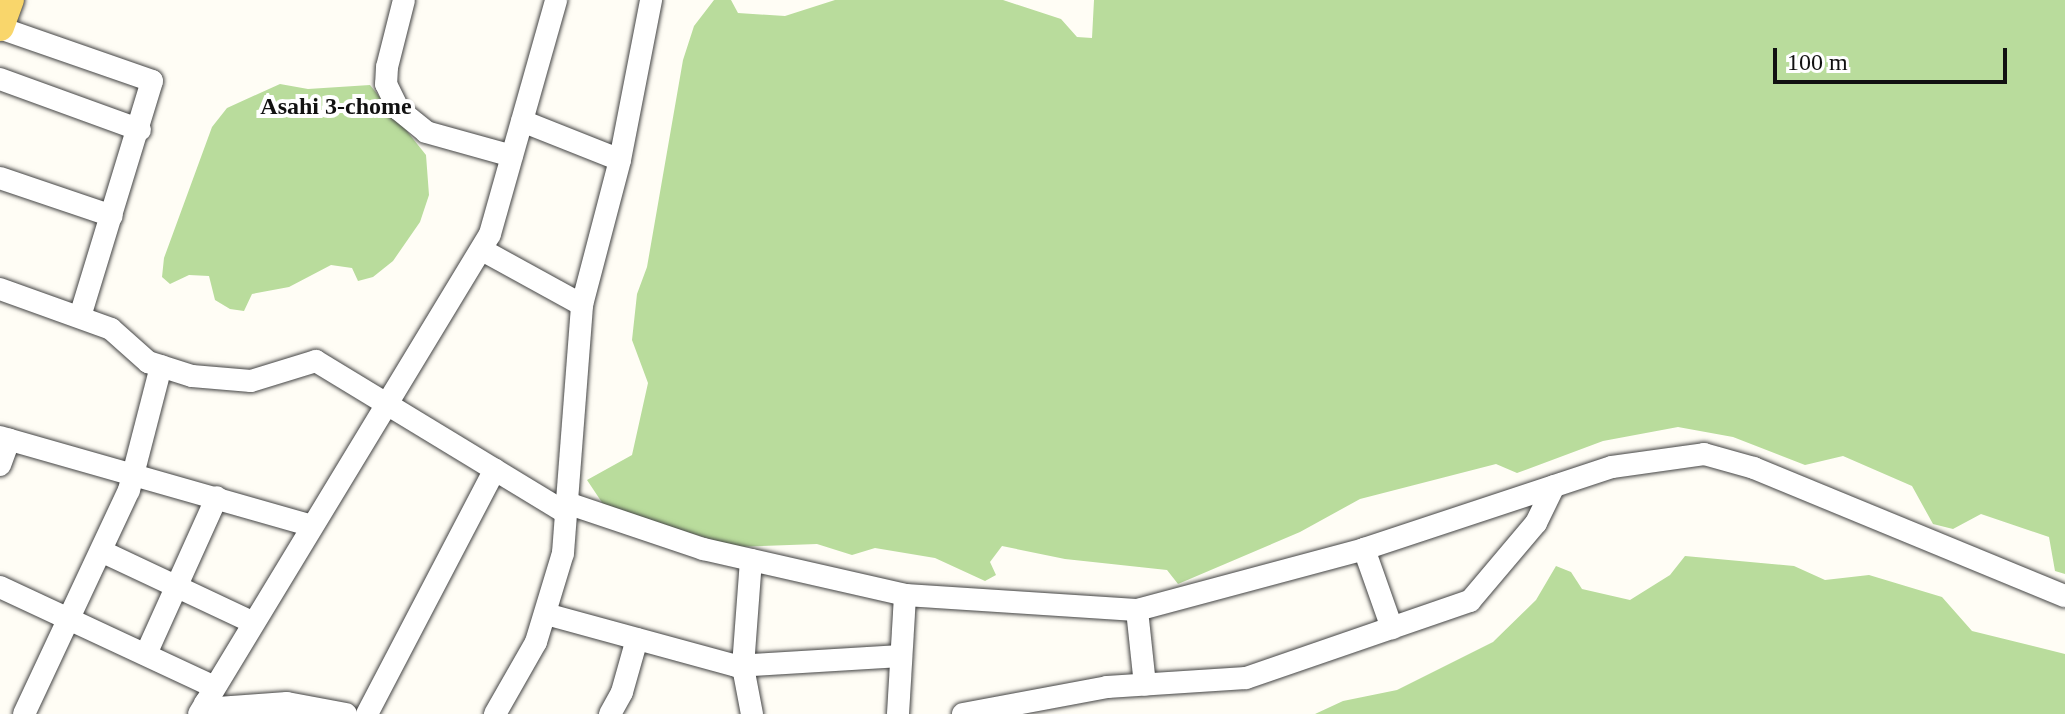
<!DOCTYPE html>
<html>
<head>
<meta charset="utf-8">
<style>
  body { margin:0 }
  #map { position:relative; width:2065px; height:714px; overflow:hidden; background:#fffdf5; font-family:"Times New Roman",serif }
  div>[style] { position:absolute }
  [style*='--x'] { left:calc(var(--x)*1px); top:calc(var(--y)*1px); width:calc(var(--w)*1px); rotate:calc(var(--a)*1deg) }
  .forest>* { inset:0; background:#b9dc9c }
  .roads { filter:drop-shadow(0 0 2px #444) drop-shadow(0 0 2px #444) }
  .minor>* { height:22px; margin:-11px; padding:0 11px; transform-origin:11px; border-radius:11px; background:#fff }
  .major>* { height:28px; margin:-14px; padding:0 14px; transform-origin:14px; border-radius:14px; background:#f9d66b }
  span { translate:-50% -50%; white-space:nowrap; text-align:center; line-height:1.15; -webkit-text-stroke:8px #fff; paint-order:stroke }
  .neighbourhood-label { font-size:24px; color:#111; font-weight:700 }
  .scale { position:absolute; left:1773px; top:48px; width:234px; height:36px; box-sizing:border-box; border:4px solid #111; border-top:0; padding-left:10px; font-size:24px; line-height:28px; white-space:nowrap; color:#111; -webkit-text-stroke:6px #fff; paint-order:stroke }
</style>
</head>
<body>
<div id="map">
  <div class="forest">
    <div style="clip-path:polygon(714px 0,731px 0,738px 13px,785px 16px,835px 0,1003px 0,1061px 19px,1077px 37px,1092px 38px,1094px 0,2065px 0,2065px 574px,2055px 571px,2049px 537px,1981px 514px,1953px 529px,1933px 524px,1912px 486px,1843px 456px,1805px 465px,1733px 437px,1678px 427px,1603px 441px,1517px 473px,1496px 464px,1360px 499px,1300px 532px,1178px 584px,1167px 570px,1065px 559px,1002px 546px,990px 562px,996px 575px,985px 581px,935px 558px,875px 548px,852px 555px,817px 544px,736px 547px,605px 507px,587px 480px,632px 455px,648px 383px,632px 340px,637px 294px,647px 267px,683px 60px,694px 26px)"></div>
    <div style="clip-path:polygon(280px 84px,308px 89px,370px 85px,426px 155px,429px 195px,420px 222px,393px 261px,373px 277px,358px 281px,352px 268px,331px 265px,289px 287px,252px 294px,244px 311px,230px 309px,215px 300px,209px 276px,189px 275px,170px 284px,162px 277px,164px 258px,212px 127px,227px 108px)"></div>
    <div style="clip-path:polygon(1685px 556px,1794px 566px,1825px 580px,1869px 575px,1942px 597px,1972px 631px,2065px 654px,2065px 714px,1315px 714px,1343px 701px,1397px 690px,1493px 642px,1536px 600px,1556px 566px,1571px 572px,1582px 589px,1630px 600px,1670px 575px)"></div>
  </div>
  <div class="roads">
    <div class="minor">
      <div style="--x:404;--y:0;--w:69;--a:104.2"></div>
      <div style="--x:387;--y:67;--w:17;--a:93"></div>
      <div style="--x:386;--y:84;--w:28;--a:64"></div>
      <div style="--x:398;--y:109;--w:36;--a:39"></div>
      <div style="--x:426;--y:132;--w:89;--a:15.6"></div>
      <div style="--x:0;--y:28;--w:161;--a:19.2"></div>
      <div style="--x:152;--y:81;--w:246;--a:107"></div>
      <div style="--x:0;--y:79;--w:149;--a:20"></div>
      <div style="--x:522;--y:121;--w:105;--a:21.7"></div>
      <div style="--x:0;--y:178;--w:118;--a:18.7"></div>
      <div style="--x:482;--y:250;--w:114;--a:28.8"></div>
      <div style="--x:0;--y:289;--w:118;--a:19.8"></div>
      <div style="--x:111;--y:329;--w:50;--a:41.7"></div>
      <div style="--x:148;--y:362;--w:46;--a:17.7"></div>
      <div style="--x:192;--y:376;--w:59;--a:4.8"></div>
      <div style="--x:251;--y:381;--w:68;--a:-17.1"></div>
      <div style="--x:316;--y:361;--w:293;--a:31.3"></div>
      <div style="--x:0;--y:437;--w:324;--a:15.9"></div>
      <div style="--x:0;--y:465;--w:27;--a:-70"></div>
      <div style="--x:567;--y:503;--w:144;--a:18.7"></div>
      <div style="--x:703;--y:549;--w:207;--a:12.8"></div>
      <div style="--x:905;--y:595;--w:232;--a:3.7"></div>
      <div style="--x:1137;--y:610;--w:235;--a:-15"></div>
      <div style="--x:1364;--y:549;--w:261;--a:-18.3"></div>
      <div style="--x:1612;--y:467;--w:93;--a:-8"></div>
      <div style="--x:1704;--y:454;--w:52;--a:15.6"></div>
      <div style="--x:1754;--y:468;--w:336;--a:22.4"></div>
      <div style="--x:1364;--y:549;--w:84;--a:70.5"></div>
      <div style="--x:101;--y:551;--w:167;--a:25.2"></div>
      <div style="--x:751;--y:560;--w:107;--a:94.3"></div>
      <div style="--x:743;--y:667;--w:48;--a:79.2"></div>
      <div style="--x:0;--y:587;--w:236;--a:25"></div>
      <div style="--x:1137;--y:610;--w:75;--a:83.9"></div>
      <div style="--x:546;--y:614;--w:197;--a:15.3"></div>
      <div style="--x:736;--y:666;--w:165;--a:-3.5"></div>
      <div style="--x:146;--y:654;--w:172;--a:-65.7"></div>
      <div style="--x:205;--y:703;--w:14;--a:21"></div>
      <div style="--x:218;--y:708;--w:69;--a:-4.1"></div>
      <div style="--x:287;--y:703;--w:60;--a:10.6"></div>
      <div style="--x:24;--y:714;--w:247;--a:-64.9"></div>
      <div style="--x:129;--y:490;--w:128;--a:-75.5"></div>
      <div style="--x:199;--y:714;--w:561;--a:-58.77"></div>
      <div style="--x:490;--y:234;--w:243;--a:-74.2"></div>
      <div style="--x:367;--y:714;--w:276;--a:-62.4"></div>
      <div style="--x:495;--y:714;--w:83;--a:-60.3"></div>
      <div style="--x:536;--y:642;--w:93;--a:-73.1"></div>
      <div style="--x:563;--y:553;--w:249;--a:-85.6"></div>
      <div style="--x:582;--y:305;--w:150;--a:-75.3"></div>
      <div style="--x:620;--y:160;--w:163;--a:-79"></div>
      <div style="--x:610;--y:714;--w:25;--a:-61"></div>
      <div style="--x:622;--y:692;--w:55;--a:-74.2"></div>
      <div style="--x:898;--y:714;--w:119;--a:-86.6"></div>
      <div style="--x:963;--y:714;--w:147;--a:-10.6"></div>
      <div style="--x:1107;--y:687;--w:139;--a:-3.7"></div>
      <div style="--x:1246;--y:678;--w:237;--a:-19"></div>
      <div style="--x:1470;--y:601;--w:102;--a:-49.8"></div>
      <div style="--x:1536;--y:523;--w:41;--a:-64.1"></div>
    </div>
    <div class="major">
      <div style="--x:0;--y:27;--w:29;--a:-70"></div>
    </div>
  </div>
  <div class="neighbourhood-label">
    <span style="left:336px;top:107px">Asahi 3-chome</span>
  </div>
  <div class="scale">100 m</div>
</div>
</body>
</html>
